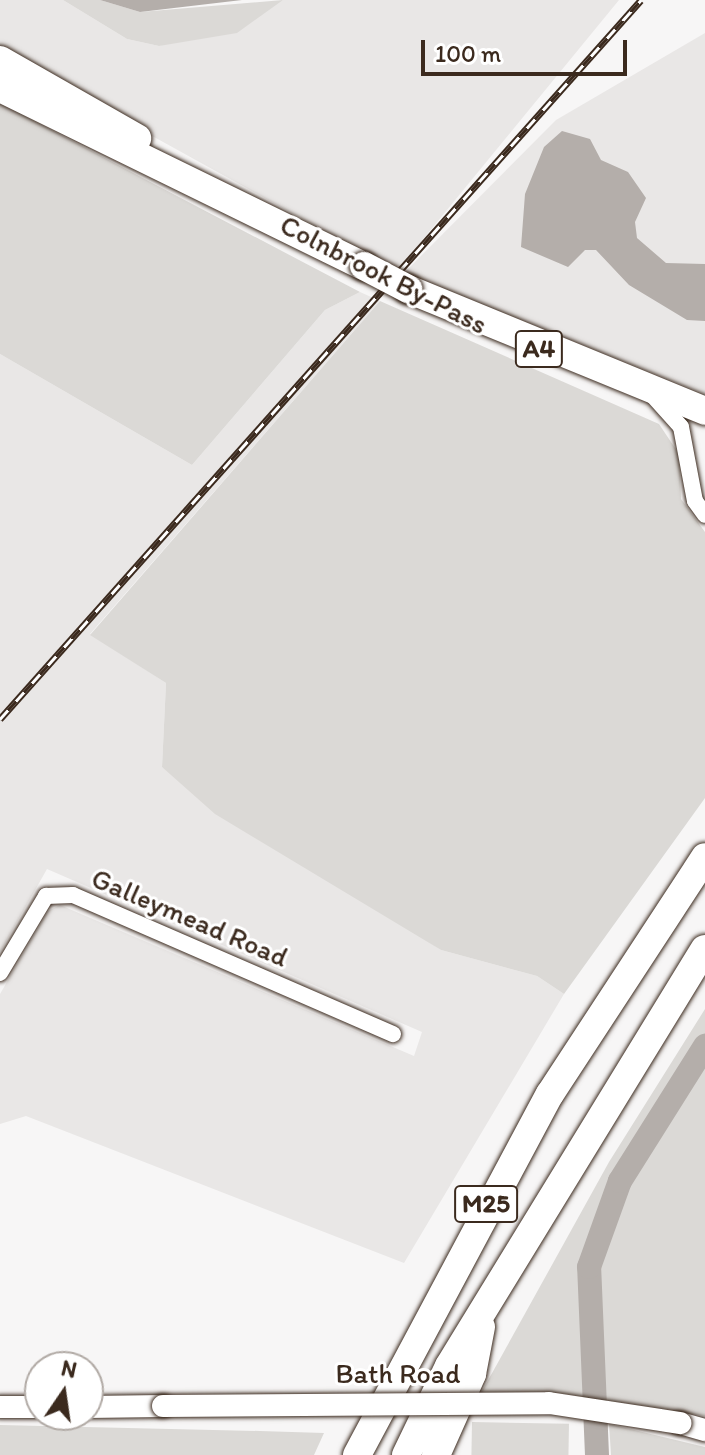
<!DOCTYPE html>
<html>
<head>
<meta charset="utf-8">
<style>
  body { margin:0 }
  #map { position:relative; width:705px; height:1455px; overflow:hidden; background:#f7f6f6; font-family:Itim,sans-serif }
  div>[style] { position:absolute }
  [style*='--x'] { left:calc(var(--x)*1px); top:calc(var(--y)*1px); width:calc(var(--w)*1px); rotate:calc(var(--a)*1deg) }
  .built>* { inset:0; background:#e9e7e6 }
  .green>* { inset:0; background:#dbd9d6; transform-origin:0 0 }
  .water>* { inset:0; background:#b4aeaa }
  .river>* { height:24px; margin:-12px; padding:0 12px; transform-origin:12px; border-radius:12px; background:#b4aeaa }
  .roads { filter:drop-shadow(0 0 2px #3b2a1e) drop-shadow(0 0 2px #3b2a1e) }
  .street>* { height:16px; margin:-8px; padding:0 8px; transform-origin:8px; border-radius:8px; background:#fff }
  .secondary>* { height:22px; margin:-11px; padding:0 11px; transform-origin:11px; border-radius:11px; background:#fff }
  .highway>* { height:28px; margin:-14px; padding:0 14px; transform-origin:14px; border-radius:14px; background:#fff }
  .rail>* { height:7px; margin-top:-3.5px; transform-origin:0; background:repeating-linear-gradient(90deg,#fff 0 12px,#3b2a1e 0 24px); box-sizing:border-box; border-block:2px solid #3b2a1e }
  .bridges { filter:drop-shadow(0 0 2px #3b2a1e) drop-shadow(0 0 2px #3b2a1e) }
  .secondary-bridge>* { height:22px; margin:-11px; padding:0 11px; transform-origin:11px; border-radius:11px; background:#fff }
  .highway-bridge>* { height:28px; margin:-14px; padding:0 14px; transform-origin:14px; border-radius:14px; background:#fff }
  span { translate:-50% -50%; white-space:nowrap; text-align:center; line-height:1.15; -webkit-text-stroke:6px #fff; paint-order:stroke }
  .shield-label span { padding:2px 6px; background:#fff; border:2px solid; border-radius:6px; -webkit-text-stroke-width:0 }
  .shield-label { font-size:26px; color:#3b2a1e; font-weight:700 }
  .street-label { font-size:28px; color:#3b2a1e }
  .north { position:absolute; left:24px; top:1351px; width:80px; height:80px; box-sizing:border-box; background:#fff; border:2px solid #b1aaa5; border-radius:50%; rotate:13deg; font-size:22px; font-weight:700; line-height:32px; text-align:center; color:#3b2a1e }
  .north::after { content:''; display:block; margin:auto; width:28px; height:36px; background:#3b2a1e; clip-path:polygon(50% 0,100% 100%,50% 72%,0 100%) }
  .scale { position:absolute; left:421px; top:40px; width:206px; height:36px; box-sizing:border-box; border:4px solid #3b2a1e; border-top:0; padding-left:10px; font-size:24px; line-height:28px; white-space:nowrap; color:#3b2a1e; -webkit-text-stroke:6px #fff; paint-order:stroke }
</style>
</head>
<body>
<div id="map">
  <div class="built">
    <div style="clip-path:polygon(0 0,63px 0,127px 39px,159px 46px,283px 0,619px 0,397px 271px,0 52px)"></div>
    <div style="clip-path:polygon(705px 33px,705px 394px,404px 273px,556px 120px)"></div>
    <div style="clip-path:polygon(360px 292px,380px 301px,90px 634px,166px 683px,162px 767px,441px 950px,537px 976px,564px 994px,404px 1263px,26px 1116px,0 1124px,0 994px,48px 911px,60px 905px,414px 1056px,422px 1032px,47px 869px,0 952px,0 354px,192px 465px,325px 310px)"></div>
  </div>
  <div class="green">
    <div style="clip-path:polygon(63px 0,100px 0,140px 12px,283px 0,237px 33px,159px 46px,127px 39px)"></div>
    <div style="clip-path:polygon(0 103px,360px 292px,325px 310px,192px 465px,0 354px)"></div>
    <div style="clip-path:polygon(380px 301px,659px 424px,679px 454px,681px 499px,705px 532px,705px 798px,564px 994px,537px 976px,441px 950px,215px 814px,162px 767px,166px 683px,90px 635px)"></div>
    <div style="clip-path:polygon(705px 1009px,705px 1416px,560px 1393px,481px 1393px,609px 1162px)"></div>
    <div style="left:472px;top:1422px;width:97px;height:34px;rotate:1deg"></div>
    <div style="clip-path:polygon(609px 1424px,705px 1447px,705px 1455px,611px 1455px)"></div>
    <div style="clip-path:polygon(0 1425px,260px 1431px,324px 1433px,314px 1455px,0 1455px)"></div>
  </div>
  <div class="water">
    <div style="clip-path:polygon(100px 0,242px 0,140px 12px)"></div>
    <div style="clip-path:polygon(562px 131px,590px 139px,601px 160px,628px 172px,646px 198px,635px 222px,637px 238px,666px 263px,705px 264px,705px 321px,687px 320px,629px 285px,596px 250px,585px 250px,568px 267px,521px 247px,525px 194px,544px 147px)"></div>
  </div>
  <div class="river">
    <div style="--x:597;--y:1455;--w:188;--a:-92.4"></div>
    <div style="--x:589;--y:1267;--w:91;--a:-70.2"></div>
    <div style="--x:620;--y:1181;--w:160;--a:-57.8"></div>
  </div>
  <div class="roads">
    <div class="street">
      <div style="--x:654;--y:397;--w:40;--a:48"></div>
      <div style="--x:681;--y:427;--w:75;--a:79.3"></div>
      <div style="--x:695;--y:501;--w:17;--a:54"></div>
      <div style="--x:0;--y:973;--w:90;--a:-59.1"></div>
      <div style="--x:46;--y:896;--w:27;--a:-2"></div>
      <div style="--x:73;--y:895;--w:349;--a:23.5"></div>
    </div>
    <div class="secondary">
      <div style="--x:0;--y:1407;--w:40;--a:0"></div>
      <div style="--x:88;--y:1407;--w:75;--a:-0.8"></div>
      <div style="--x:680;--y:1423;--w:26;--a:16"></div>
    </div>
    <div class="highway">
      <div style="--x:0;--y:60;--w:158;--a:29.7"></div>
      <div style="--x:0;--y:88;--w:405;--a:26.1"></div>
      <div style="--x:408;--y:289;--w:321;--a:22.3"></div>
      <div style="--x:357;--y:1455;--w:409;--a:-61.9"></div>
      <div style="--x:550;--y:1094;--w:283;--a:-56.8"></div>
      <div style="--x:406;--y:1455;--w:99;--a:-64.2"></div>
      <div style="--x:449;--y:1366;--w:489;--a:-58.5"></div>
      <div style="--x:436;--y:1455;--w:89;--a:-66"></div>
      <div style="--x:472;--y:1374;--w:48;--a:-79.2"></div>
    </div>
  </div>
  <div class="rail">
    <div style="--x:0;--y:719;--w:963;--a:-48.28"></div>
  </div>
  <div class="bridges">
    <div class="secondary-bridge">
      <div style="--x:163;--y:1406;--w:386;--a:-0.4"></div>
      <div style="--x:549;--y:1403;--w:133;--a:8.7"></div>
    </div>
    <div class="highway-bridge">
      <div style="--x:364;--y:266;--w:50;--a:27.6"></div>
    </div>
  </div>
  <div class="shield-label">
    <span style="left:539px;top:349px">A4</span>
    <span style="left:486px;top:1204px">M25</span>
  </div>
  <div class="street-label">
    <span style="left:384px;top:274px;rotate:27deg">Colnbrook By-Pass</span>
    <span style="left:190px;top:917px;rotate:23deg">Galleymead Road</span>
    <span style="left:398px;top:1373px">Bath Road</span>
  </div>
  <div class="north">N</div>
  <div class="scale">100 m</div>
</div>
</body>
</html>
